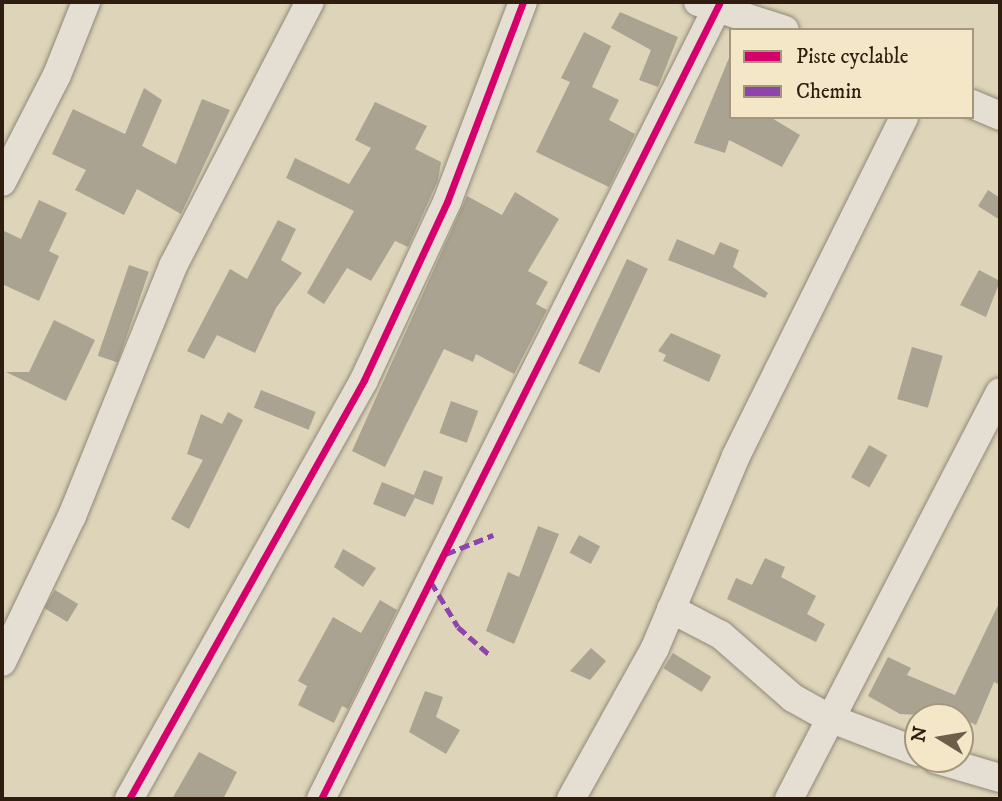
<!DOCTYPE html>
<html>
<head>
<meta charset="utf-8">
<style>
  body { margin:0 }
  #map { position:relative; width:1002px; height:801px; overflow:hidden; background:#ded4b9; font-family:"IM FELL DW Pica",serif }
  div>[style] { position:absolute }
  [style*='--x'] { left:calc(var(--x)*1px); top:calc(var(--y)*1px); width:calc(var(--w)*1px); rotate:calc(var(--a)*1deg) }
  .building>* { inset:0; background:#aba391; transform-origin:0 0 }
  .roads { filter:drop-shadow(0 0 2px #908978) drop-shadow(0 0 2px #908978) }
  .street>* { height:28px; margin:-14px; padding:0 14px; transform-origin:14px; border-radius:14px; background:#e4dfd2 }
  .quiet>* { height:5px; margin-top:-2.5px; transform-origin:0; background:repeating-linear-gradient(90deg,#8e44ad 0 10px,transparent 0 15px) }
  .cycleway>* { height:7px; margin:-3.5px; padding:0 3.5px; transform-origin:3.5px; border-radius:3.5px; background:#d6006c }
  span { translate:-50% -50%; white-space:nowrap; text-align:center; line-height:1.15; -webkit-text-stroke:5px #f3e7c8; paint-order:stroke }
  .frame { position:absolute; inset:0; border:4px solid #2f1e10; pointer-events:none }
  .legend { position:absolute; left:729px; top:28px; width:245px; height:91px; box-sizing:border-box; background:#f3e7c8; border:2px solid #a5977e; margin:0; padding:9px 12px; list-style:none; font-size:21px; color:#2f1e10 }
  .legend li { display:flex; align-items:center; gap:14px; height:35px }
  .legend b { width:35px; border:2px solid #a5977e }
  .north { position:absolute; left:904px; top:703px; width:70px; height:70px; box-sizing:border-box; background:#f3e7c8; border:2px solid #a5977e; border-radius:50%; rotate:281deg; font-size:19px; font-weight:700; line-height:28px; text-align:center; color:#2f1e10 }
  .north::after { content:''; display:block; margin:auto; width:24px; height:32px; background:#6c5e4b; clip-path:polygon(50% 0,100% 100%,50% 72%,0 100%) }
</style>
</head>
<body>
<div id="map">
  <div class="building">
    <div style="clip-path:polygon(620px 12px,678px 37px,658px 87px,639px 80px,651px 50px,611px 28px)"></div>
    <div style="clip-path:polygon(584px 32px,611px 46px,592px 87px,619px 100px,609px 120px,635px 134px,609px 187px,536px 152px,570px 82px,561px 78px)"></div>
    <div style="clip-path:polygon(731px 53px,731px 117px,770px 117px,800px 135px,782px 167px,729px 140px,725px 153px,694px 143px)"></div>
    <div style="clip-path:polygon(144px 88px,162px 100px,142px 146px,176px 164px,202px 99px,230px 110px,181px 214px,137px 189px,124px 215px,75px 190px,86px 170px,52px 154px,73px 109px,125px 134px)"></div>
    <div style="clip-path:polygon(375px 102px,427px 126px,415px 149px,441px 162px,438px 180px,408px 247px,395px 241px,371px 281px,347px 268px,324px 304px,307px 293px,354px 211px,286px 178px,295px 158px,349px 184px,371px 148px,355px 140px)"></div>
    <div style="clip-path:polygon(988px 190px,1000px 198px,1000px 220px,978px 206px)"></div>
    <div style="clip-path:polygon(515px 192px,559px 219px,528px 271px,548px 282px,536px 304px,547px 310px,514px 374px,476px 354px,473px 362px,444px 349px,385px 467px,352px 451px,467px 196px,502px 215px)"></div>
    <div style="clip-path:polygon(39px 200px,67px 213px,49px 251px,59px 256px,39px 301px,2px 284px,2px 230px,21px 239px)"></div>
    <div style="clip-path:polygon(278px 220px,296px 229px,281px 260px,302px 273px,276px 308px,255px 353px,217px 335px,204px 359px,187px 351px,230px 269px,247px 279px)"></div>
    <div style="clip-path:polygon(677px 239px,714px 255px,720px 242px,739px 250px,733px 267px,768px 293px,765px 298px,668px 260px)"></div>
    <div style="left:627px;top:259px;width:23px;height:115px;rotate:25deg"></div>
    <div style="left:129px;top:265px;width:21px;height:96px;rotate:19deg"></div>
    <div style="clip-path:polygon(979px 270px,1000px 281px,986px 317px,960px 305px)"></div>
    <div style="clip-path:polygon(54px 320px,95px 340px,66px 401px,6px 372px,29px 372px)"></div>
    <div style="clip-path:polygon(671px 333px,721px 355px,709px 382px,663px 361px,666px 355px,658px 351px)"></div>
    <div style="left:912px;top:347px;width:32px;height:54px;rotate:16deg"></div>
    <div style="left:261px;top:390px;width:59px;height:19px;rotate:22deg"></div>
    <div style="left:451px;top:401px;width:29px;height:34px;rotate:20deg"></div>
    <div style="clip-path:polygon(228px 412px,243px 420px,189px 529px,171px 519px,203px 460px,187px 454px,201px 414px,222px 424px)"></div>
    <div style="left:869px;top:445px;width:21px;height:37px;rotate:29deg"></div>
    <div style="clip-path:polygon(424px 470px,443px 477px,433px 505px,415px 498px,405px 517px,373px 504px,382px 482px,414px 495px)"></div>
    <div style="clip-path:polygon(538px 526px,559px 534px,514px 644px,486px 631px,508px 572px,519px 577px)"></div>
    <div style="left:579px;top:535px;width:24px;height:20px;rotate:28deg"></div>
    <div style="clip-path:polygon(343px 549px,376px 568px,363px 587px,334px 567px)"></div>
    <div style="clip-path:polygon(765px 558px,785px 567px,781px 577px,816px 596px,807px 614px,825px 624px,816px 642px,727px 599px,736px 578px,752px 585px)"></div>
    <div style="left:55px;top:590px;width:27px;height:21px;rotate:31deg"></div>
    <div style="clip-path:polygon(380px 600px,397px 610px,348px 709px,342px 706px,334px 723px,298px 705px,307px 686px,298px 681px,333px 617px,361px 633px)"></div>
    <div style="clip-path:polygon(1000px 601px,1000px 685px,994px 682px,976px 725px,960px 717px,900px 714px,868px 696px,888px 657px,911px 668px,907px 675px,955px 695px)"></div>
    <div style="clip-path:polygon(591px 648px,606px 661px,590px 680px,570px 671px)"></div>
    <div style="left:673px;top:653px;width:45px;height:18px;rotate:32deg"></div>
    <div style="clip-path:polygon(425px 691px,443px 697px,436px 717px,460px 730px,446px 754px,409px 732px)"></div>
    <div style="clip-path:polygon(199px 752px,237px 772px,223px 799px,172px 799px)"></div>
  </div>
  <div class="roads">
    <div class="street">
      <div style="--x:698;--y:2;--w:91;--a:17.8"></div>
      <div style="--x:972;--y:104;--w:30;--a:23"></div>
      <div style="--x:2;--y:182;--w:120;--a:-62.8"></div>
      <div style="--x:57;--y:75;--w:79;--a:-68.3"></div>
      <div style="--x:671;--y:609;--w:56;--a:27.5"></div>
      <div style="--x:721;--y:635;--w:96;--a:41.2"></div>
      <div style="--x:793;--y:698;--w:41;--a:29.1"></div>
      <div style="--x:829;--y:718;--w:95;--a:20.9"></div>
      <div style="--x:2;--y:662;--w:162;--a:-64.4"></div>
      <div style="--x:72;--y:516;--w:270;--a:-68"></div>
      <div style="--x:173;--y:266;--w:297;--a:-62.6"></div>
      <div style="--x:935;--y:759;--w:68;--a:16.3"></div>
      <div style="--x:129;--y:799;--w:480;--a:-60.7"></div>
      <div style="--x:364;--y:380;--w:196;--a:-65"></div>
      <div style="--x:447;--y:202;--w:214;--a:-69.2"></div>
      <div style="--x:321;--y:799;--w:891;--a:-63.41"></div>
      <div style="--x:571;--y:799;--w:173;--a:-60.9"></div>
      <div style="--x:655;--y:648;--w:208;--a:-67.1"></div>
      <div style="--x:736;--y:456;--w:378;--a:-63.6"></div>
      <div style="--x:789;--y:799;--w:458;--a:-62.6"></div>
    </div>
  </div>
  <div class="quiet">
    <div style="--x:446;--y:554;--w:51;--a:-22"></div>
    <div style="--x:431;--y:582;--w:52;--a:59"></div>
    <div style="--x:458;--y:627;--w:44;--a:41.3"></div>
  </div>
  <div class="cycleway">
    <div style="--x:129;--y:799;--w:480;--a:-60.7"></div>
    <div style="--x:364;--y:380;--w:196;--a:-65"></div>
    <div style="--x:447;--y:202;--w:214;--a:-69.2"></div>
    <div style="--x:321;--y:799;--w:891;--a:-63.41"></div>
  </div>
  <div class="frame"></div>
  <ul class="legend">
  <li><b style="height:9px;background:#d6006c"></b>Piste cyclable</li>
  <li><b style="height:9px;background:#8e44ad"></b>Chemin</li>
  </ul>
  <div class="north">N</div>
</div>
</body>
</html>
